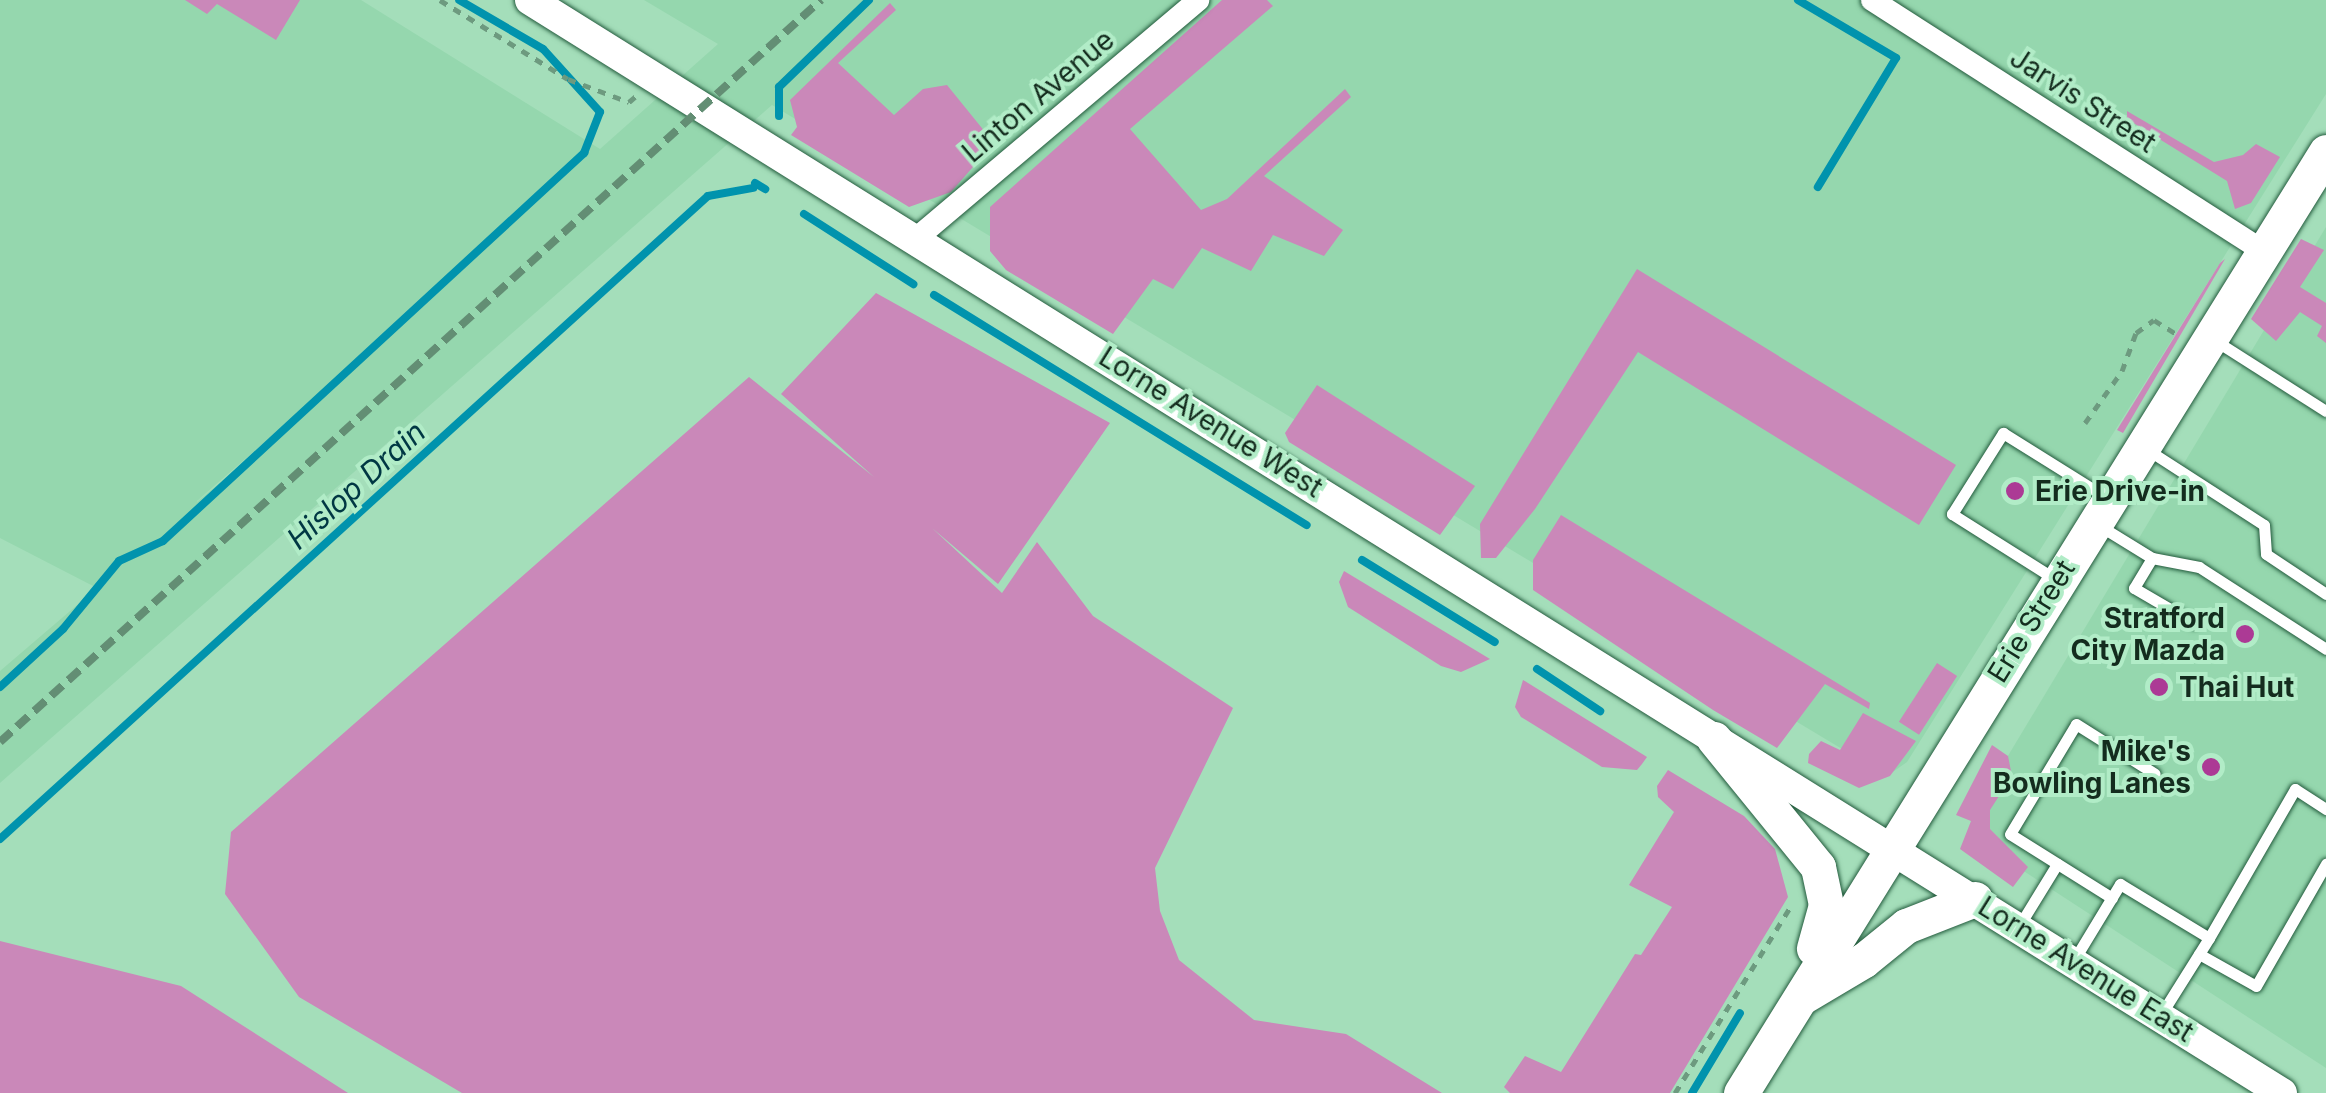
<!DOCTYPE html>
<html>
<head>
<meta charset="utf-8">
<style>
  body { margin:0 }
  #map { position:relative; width:2326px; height:1093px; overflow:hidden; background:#a4deba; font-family:Inter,sans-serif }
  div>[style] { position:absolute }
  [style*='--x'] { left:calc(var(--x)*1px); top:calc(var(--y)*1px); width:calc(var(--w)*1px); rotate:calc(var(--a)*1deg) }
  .built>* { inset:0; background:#95d7ae }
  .green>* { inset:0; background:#ca88b9; transform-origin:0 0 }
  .stream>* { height:8px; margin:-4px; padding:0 4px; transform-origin:4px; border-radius:4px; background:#0093ad }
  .path>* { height:5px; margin-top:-2.5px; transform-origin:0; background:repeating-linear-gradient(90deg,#6d9a7f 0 8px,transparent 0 16px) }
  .roads { filter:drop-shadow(0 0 2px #235b3d) drop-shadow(0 0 2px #235b3d) }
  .service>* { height:11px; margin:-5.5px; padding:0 5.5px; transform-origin:5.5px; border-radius:5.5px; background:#fff }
  .minor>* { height:22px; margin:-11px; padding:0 11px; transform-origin:11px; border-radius:11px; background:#fff }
  .secondary>* { height:30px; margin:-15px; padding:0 15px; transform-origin:15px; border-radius:15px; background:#fff }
  .primary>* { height:35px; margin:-17.5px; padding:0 17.5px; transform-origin:17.5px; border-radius:17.5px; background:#fff }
  .rail>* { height:8px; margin-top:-4px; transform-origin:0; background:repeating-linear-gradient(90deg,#638e74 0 15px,transparent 0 23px) }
  .dots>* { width:28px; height:28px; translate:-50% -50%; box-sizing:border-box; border:5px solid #b1ecc7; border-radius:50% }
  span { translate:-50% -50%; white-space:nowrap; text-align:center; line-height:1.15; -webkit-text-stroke:8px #b1ecc7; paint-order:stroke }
  .street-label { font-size:28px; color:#142c1e }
  .poi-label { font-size:28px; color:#142c1e; font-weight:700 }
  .left { translate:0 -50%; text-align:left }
  .right { translate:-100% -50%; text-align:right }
  .water-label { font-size:30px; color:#003743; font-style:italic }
</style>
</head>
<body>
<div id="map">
  <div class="built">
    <div style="clip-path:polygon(evenodd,0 0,361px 0,600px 149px,718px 44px,644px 0,2326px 0,2326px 94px,1907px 762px,1887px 776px,772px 105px,0 783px,0 671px,97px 588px,0 538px,0 0,499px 237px,348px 374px,197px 502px,197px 501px,499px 237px)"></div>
    <div style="clip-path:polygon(2326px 227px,2326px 1068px,1982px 844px,1970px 819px)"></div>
  </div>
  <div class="green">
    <div style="clip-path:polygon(185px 0,300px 0,276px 40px,217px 4px,207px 14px)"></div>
    <div style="clip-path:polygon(1222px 0,1267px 0,1273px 6px,1130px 129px,1201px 210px,1227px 199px,1345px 89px,1351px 97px,1264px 176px,1343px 230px,1324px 256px,1273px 235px,1251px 271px,1202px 248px,1173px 289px,1153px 279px,1113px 334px,1006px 270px,990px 251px,990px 207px)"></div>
    <div style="clip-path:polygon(890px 3px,896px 10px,838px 63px,894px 115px,923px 89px,947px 85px,994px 143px,951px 192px,909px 207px,791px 135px,797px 127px,790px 100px)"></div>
    <div style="clip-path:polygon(2127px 111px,2214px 162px,2243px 155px,2256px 144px,2280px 157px,2251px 203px,2235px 209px,2227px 181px,2127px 119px)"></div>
    <div style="clip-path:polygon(2301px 239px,2324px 250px,2300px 287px,2326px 303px,2326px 343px,2317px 336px,2322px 326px,2300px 312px,2276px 341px,2251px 319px)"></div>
    <div style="clip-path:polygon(2225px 259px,2123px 433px,2117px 430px,2220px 263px)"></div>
    <div style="clip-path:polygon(1637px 269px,1956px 465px,1919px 525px,1638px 352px,1535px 509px,1496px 558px,1481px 558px,1480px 524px)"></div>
    <div style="clip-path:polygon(876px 293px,1110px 423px,998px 584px,932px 528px,1002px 593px,1037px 542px,1093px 616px,1233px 708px,1155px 868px,1160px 911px,1179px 960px,1254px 1020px,1346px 1034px,1442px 1093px,462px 1093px,299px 997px,225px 894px,231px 832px,749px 377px,874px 477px,781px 394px)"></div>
    <div style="clip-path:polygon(1317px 385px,1475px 486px,1440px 535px,1289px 442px,1285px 433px)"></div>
    <div style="clip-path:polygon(1561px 515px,1870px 703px,1869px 709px,1825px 684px,1777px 748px,1713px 710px,1533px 590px,1533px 560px)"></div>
    <div style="clip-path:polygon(1344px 571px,1490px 659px,1461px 672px,1441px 666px,1348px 607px,1339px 582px)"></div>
    <div style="left:1937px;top:663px;width:24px;height:70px;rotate:33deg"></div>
    <div style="clip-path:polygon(1523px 680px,1647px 757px,1642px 764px,1637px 770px,1602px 767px,1521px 717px,1515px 707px)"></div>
    <div style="clip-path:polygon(1863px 713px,1916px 741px,1890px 776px,1859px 788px,1808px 763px,1809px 754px,1821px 741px,1840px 750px)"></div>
    <div style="clip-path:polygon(1992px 745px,2008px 756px,2012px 776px,1990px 810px,1990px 829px,2028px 867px,2013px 887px,1960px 849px,1971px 821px,1956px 815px)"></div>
    <div style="clip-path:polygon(1668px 770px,1744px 816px,1775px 849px,1788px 897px,1670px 1093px,1510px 1093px,1504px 1087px,1525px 1056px,1561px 1072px,1635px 954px,1641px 955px,1672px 907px,1629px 885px,1674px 812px,1658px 797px,1657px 786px)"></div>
    <div style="clip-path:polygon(0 941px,181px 986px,348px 1093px,0 1093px)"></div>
  </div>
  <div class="stream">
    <div style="--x:1798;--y:0;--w:114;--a:30.6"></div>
    <div style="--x:1896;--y:58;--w:151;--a:121.2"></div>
    <div style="--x:779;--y:116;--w:29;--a:-90"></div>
    <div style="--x:779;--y:87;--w:125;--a:-44"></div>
    <div style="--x:755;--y:183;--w:12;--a:31"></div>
    <div style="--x:804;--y:214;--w:130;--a:32.7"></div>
    <div style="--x:934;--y:295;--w:438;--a:31.7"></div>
    <div style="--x:1362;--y:560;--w:156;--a:31.7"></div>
    <div style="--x:1537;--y:669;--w:76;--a:33.7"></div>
    <div style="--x:0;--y:687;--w:86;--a:-42.6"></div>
    <div style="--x:63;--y:629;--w:88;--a:-50.5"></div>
    <div style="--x:119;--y:561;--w:48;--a:-24.4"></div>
    <div style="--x:163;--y:541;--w:573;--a:-42.66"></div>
    <div style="--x:584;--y:153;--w:44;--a:-68.7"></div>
    <div style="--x:600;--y:112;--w:85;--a:-132.1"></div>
    <div style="--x:543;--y:49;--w:97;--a:-149.7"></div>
    <div style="--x:0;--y:839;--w:956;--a:-42.25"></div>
    <div style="--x:708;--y:196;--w:46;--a:-10.1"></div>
    <div style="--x:1692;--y:1093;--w:93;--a:-59"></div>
  </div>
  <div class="path">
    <div style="--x:440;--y:0;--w:150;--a:31.7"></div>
    <div style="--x:568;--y:79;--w:65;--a:20.7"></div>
    <div style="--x:629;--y:102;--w:11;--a:-41"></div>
    <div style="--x:2085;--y:423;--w:64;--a:-54.6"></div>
    <div style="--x:2122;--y:371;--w:40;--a:-69.8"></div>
    <div style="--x:2136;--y:333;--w:22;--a:-36"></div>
    <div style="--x:2154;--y:320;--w:25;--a:32"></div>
    <div style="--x:1675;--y:1093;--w:222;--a:-58.2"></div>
  </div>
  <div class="roads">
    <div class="service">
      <div style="--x:2216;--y:341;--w:130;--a:32.5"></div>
      <div style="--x:2148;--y:450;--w:138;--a:32.9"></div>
      <div style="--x:2264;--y:525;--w:29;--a:86"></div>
      <div style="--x:2266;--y:554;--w:72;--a:33.7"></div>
      <div style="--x:2100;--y:526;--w:61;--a:31.6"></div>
      <div style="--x:2152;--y:558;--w:48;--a:10.8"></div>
      <div style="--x:2199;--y:567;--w:151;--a:32.8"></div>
      <div style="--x:2152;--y:558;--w:35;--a:121"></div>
      <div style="--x:2134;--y:588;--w:69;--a:30.3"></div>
      <div style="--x:2055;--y:579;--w:122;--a:-147.7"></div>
      <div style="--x:1952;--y:514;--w:96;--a:-57.8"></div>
      <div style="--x:2003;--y:433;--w:123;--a:32"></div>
      <div style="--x:2112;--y:898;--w:120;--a:-147.9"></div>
      <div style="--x:2010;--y:834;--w:128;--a:-59"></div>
      <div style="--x:2076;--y:724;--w:93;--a:32.3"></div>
      <div style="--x:2019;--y:926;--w:73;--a:-58.5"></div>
      <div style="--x:2209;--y:938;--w:172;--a:-60"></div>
      <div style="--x:2295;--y:789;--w:37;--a:33"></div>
      <div style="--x:2199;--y:954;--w:65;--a:29.3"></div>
      <div style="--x:2256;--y:986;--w:141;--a:-60.2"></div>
      <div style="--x:2074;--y:960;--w:89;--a:-58.8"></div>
      <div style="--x:2120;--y:884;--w:104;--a:31.2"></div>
      <div style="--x:2209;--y:938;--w:92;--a:122.1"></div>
    </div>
    <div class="minor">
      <div style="--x:1872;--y:0;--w:463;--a:32.7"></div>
      <div style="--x:918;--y:237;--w:367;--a:-40.2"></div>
    </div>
    <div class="secondary">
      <div style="--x:530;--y:0;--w:2065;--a:31.96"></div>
    </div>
    <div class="primary">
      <div style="--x:1714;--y:739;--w:165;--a:50.9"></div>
      <div style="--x:1818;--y:867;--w:39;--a:78"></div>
      <div style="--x:1826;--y:905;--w:45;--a:105.6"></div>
      <div style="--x:1802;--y:997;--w:72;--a:-30.8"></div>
      <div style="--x:1864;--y:960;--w:54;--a:-39"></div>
      <div style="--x:1906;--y:926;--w:74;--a:-21.4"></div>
      <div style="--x:1741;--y:1093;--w:1108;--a:-58.13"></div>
    </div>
  </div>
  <div class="rail">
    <div style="--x:0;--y:742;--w:1107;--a:-42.11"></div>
  </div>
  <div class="dots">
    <div style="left:2015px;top:491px;background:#ac3a95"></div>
    <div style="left:2245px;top:634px;background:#ac3a95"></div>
    <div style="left:2159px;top:687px;background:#ac3a95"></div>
    <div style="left:2211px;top:767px;background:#ac3a95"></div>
  </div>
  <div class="street-label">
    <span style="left:1038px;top:96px;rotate:-40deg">Linton Avenue</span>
    <span style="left:2083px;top:100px;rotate:33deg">Jarvis Street</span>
    <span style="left:1211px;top:422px;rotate:32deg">Lorne Avenue West</span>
    <span style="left:2031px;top:621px;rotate:-58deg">Erie Street</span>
    <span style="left:2086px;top:969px;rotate:32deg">Lorne Avenue East</span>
  </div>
  <div class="poi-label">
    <span class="left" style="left:2035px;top:491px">Erie Drive-in</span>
    <span class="right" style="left:2225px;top:634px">Stratford<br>City Mazda</span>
    <span class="left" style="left:2179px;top:687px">Thai Hut</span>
    <span class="right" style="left:2191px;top:767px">Mike's<br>Bowling Lanes</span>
  </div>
  <div class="water-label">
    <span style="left:356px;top:485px;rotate:-42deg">Hislop Drain</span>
  </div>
</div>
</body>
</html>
